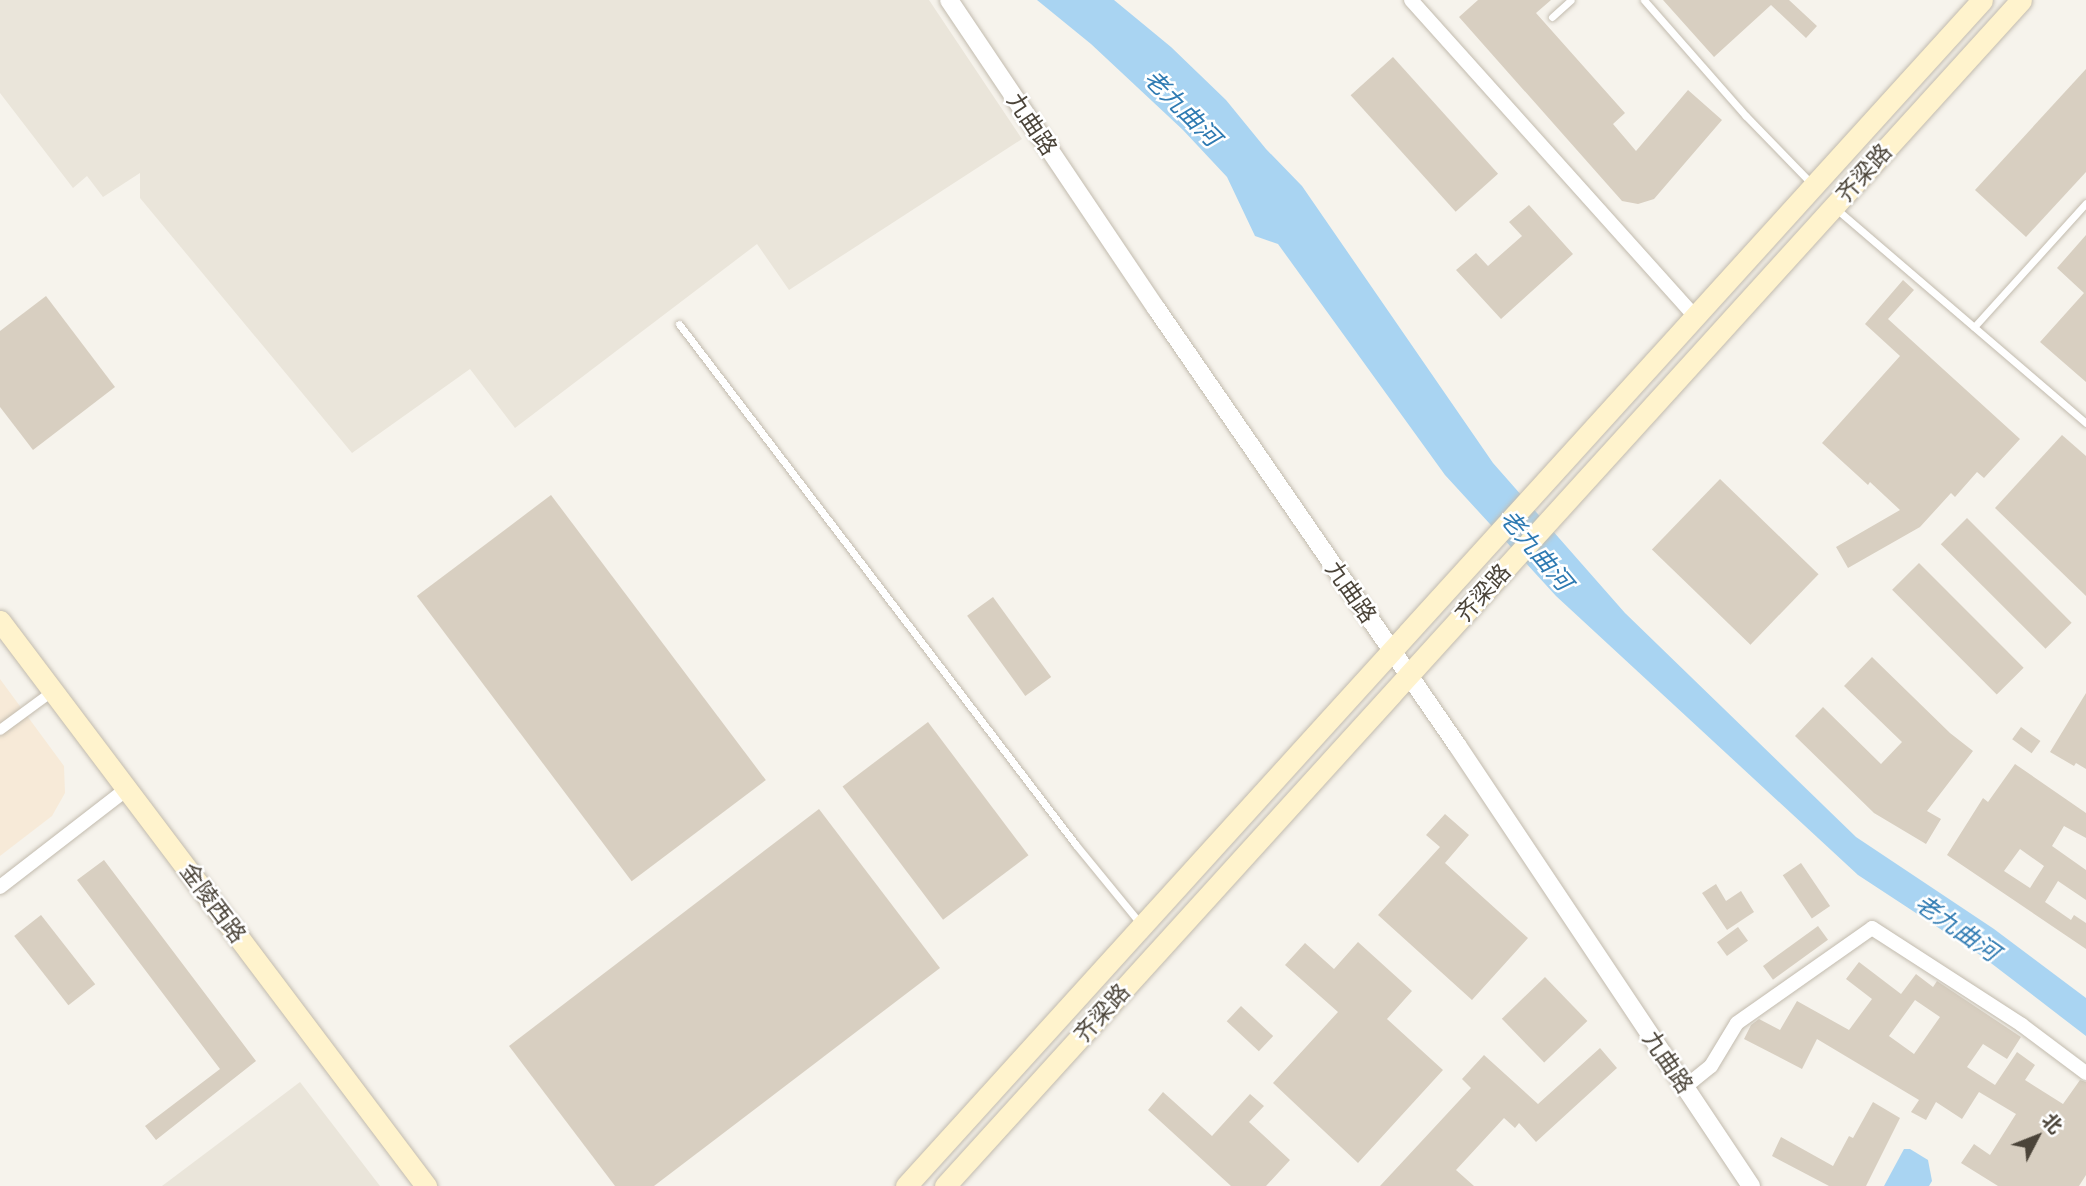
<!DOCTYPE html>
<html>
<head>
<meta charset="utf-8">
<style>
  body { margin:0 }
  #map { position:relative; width:2086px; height:1186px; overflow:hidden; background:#f6f3ec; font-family:Quicksand,"Noto Sans SC",sans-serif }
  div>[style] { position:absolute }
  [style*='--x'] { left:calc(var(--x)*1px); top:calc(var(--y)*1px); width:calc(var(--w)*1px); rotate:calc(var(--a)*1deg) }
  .residential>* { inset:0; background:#eae5da }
  .commercial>* { inset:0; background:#f7ead8 }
  .water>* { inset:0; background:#a9d4f2 }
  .building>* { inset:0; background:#d8cfc1; transform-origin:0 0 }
  .roads { filter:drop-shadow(0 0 2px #c2bbae) drop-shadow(0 0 2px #c2bbae) }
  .service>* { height:7px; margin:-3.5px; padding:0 3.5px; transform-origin:3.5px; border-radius:3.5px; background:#fff }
  .pedestrian>* { height:10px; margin:-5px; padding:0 5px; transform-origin:5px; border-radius:5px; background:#fff }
  .minor>* { height:14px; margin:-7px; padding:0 7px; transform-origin:7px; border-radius:7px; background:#fff }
  .tertiary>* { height:18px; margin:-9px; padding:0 9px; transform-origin:9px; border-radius:9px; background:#fff }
  .secondary>* { height:21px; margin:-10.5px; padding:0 10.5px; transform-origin:10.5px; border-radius:10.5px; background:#fff3cd }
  span { translate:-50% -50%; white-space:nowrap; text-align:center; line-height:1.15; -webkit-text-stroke:5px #fff; paint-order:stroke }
  .street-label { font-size:23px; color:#4b4439 }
  .water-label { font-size:24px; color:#2e7ab2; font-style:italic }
  .north { position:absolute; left:2002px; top:1102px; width:70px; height:70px; -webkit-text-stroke:5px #fff; paint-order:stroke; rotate:48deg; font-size:19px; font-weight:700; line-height:28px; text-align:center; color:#4b4439 }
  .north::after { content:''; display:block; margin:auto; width:24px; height:32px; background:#4b4439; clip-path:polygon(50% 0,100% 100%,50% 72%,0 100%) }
</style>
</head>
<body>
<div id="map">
  <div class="residential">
    <div style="clip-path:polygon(0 0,929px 0,1022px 139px,789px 290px,757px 244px,515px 428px,470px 369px,352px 453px,140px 198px,140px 173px,103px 197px,87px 176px,73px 188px,0 93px)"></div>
    <div style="clip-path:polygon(300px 1082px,380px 1186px,162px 1186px)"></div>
  </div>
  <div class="commercial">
    <div style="clip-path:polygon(0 679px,64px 766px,65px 793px,52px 816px,0 856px)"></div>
  </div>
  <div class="water">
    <div style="clip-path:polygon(1037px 0,1114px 0,1171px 47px,1226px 100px,1266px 149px,1302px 186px,1493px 463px,1625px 613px,1856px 837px,1994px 929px,2086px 998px,2086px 1036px,1983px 957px,1858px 875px,1556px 596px,1445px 475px,1278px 244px,1255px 236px,1227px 177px,1183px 130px,1091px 44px)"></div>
    <div style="clip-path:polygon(1904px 1149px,1910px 1149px,1928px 1160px,1932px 1181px,1929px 1186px,1884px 1186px)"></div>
  </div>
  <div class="building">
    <div style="clip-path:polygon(1478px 0,1551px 0,1536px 13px,1625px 113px,1613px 124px,1636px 151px,1688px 90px,1722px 120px,1654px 199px,1638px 204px,1622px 201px,1459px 17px)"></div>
    <div style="clip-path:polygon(1663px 0,1789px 0,1817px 26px,1806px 38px,1771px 5px,1714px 57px)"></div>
    <div style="left:1393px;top:57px;width:157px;height:57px;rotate:48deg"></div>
    <div style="clip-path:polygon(2086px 69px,2086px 172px,2026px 237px,1975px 190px)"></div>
    <div style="clip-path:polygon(1529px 205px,1573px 254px,1501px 319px,1456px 270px,1476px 253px,1488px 266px,1522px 236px,1509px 222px)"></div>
    <div style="clip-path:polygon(2086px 235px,2086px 382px,2040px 342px,2084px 293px,2057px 268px)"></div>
    <div style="clip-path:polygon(1903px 280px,1914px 290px,1888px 319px,2020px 439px,1984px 478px,1977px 472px,1955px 497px,1951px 493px,1920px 527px,1848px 568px,1836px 547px,1900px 510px,1870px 482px,1868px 485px,1822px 443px,1900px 356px,1865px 324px)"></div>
    <div style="clip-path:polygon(46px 296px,115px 387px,33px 450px,0 407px,0 331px)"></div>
    <div style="clip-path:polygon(2062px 435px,2086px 456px,2086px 596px,1995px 508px)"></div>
    <div style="left:1720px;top:479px;width:137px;height:98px;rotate:44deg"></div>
    <div style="left:551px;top:495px;width:357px;height:168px;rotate:53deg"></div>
    <div style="left:1967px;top:518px;width:148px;height:37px;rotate:45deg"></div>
    <div style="left:1919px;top:563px;width:148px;height:38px;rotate:45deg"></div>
    <div style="left:993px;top:597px;width:99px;height:32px;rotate:54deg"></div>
    <div style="clip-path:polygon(1872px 657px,1950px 733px,1973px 751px,1927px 811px,1941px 819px,1926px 844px,1874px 813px,1795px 736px,1823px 707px,1881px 764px,1902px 742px,1844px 686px)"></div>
    <div style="clip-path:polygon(2086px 693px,2086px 769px,2076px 763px,2074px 766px,2050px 752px)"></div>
    <div style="left:928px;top:722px;width:167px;height:107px;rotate:53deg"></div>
    <div style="left:2021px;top:727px;width:24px;height:15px;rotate:36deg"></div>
    <div style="clip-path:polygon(evenodd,2015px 764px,2086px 813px,2086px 838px,2064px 826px,2052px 846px,2086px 870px,2086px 900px,2058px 881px,2045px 902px,2071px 920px,2074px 915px,2086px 923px,2086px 949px,1947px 855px,1983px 798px,1988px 802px,2015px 764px,2020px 849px,2044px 866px,2030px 888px,2004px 871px,2020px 849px)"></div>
    <div style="clip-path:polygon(819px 809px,940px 968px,654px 1186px,615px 1186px,509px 1046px)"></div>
    <div style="clip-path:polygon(1445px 814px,1469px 835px,1445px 863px,1528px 938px,1472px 1000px,1378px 915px,1440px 847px,1426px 835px)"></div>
    <div style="clip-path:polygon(104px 860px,256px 1061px,156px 1140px,145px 1126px,220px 1069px,77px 880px)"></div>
    <div style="left:1801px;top:863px;width:52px;height:22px;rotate:56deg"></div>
    <div style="clip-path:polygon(1716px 884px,1726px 901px,1741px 891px,1754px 912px,1727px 930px,1702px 893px)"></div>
    <div style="left:41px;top:915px;width:88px;height:34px;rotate:52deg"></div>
    <div style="left:1818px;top:926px;width:17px;height:68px;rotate:54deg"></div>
    <div style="left:1738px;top:927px;width:17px;height:26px;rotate:54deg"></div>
    <div style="clip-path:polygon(1358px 942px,1412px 991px,1387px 1019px,1443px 1070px,1358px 1163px,1273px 1083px,1338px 1012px,1285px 965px,1305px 943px,1334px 969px)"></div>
    <div style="clip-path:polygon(evenodd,1859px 962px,1901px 994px,1916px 974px,1933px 987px,1937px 981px,2021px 1037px,2007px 1059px,1983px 1044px,1967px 1067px,1995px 1085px,2017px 1052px,2035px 1065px,2025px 1080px,2063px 1104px,2080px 1080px,2086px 1082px,2086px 1175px,2079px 1186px,1998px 1186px,1961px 1163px,1974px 1144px,1990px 1155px,2016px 1114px,1979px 1092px,1962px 1119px,1936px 1102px,1926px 1120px,1911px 1112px,1919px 1100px,1817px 1039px,1802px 1069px,1744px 1039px,1751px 1025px,1759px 1019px,1780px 1030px,1797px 1001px,1849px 1030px,1872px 999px,1846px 979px,1859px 962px,1915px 1000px,1940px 1017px,1914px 1054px,1889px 1036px,1915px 1000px)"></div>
    <div style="left:1545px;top:977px;width:61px;height:60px;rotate:46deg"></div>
    <div style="left:1241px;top:1006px;width:44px;height:21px;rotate:43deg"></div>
    <div style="clip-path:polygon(1600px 1048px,1617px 1068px,1536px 1142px,1519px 1123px,1515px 1128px,1504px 1118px,1456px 1170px,1474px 1186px,1380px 1186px,1471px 1088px,1462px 1079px,1484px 1055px,1538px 1104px)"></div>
    <div style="clip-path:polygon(1163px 1092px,1212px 1136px,1250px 1094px,1264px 1106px,1249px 1122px,1290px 1160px,1266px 1186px,1231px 1186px,1148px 1110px)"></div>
    <div style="clip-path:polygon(1873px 1102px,1900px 1118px,1866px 1186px,1829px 1186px,1772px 1156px,1781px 1137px,1833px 1166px,1849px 1136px,1853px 1138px)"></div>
  </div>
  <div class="roads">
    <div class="service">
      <div style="--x:1644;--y:0;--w:154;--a:48.7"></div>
      <div style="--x:1746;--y:116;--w:93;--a:45.9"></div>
      <div style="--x:1552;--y:17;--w:25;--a:-42"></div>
      <div style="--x:1834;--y:207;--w:332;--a:40.6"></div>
      <div style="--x:679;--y:324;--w:655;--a:52.69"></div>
      <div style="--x:1076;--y:845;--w:99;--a:50.7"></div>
      <div style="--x:1974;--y:327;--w:167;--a:-47.9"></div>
    </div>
    <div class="pedestrian">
      <div style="--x:0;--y:730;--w:66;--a:-36.3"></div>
    </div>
    <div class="minor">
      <div style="--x:1411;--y:0;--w:426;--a:48.1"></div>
      <div style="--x:0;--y:887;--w:160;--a:-37.7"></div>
      <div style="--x:1685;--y:1087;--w:33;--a:-39"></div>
      <div style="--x:1711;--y:1066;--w:50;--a:-58.8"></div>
      <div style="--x:1737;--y:1023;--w:165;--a:-35.1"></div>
      <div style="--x:1872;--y:928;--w:179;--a:32.9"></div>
      <div style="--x:2022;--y:1025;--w:80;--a:36.9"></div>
    </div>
    <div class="tertiary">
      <div style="--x:949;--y:0;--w:371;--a:56.1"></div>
      <div style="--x:1156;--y:308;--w:531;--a:55.44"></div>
      <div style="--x:1457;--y:745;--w:530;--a:56.31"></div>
    </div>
    <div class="secondary">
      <div style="--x:0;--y:621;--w:708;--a:52.98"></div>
      <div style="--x:906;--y:1186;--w:1601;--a:-47.78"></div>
      <div style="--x:945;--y:1186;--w:1601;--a:-47.78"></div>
    </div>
  </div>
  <div class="street-label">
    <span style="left:1032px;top:124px;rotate:56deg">九曲路</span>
    <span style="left:1864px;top:173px;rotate:-48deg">齐梁路</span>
    <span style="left:1351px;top:592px;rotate:55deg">九曲路</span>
    <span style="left:1483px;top:593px;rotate:-48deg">齐梁路</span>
    <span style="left:213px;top:903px;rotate:53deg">金陵西路</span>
    <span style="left:1102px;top:1013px;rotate:-48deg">齐梁路</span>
    <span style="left:1668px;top:1062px;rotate:56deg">九曲路</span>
  </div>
  <div class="water-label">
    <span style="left:1182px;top:108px;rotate:45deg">老九曲河</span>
    <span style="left:1536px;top:550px;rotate:50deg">老九曲河</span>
    <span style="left:1957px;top:928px;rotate:35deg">老九曲河</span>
  </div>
  <div class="north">北</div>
</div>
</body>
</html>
